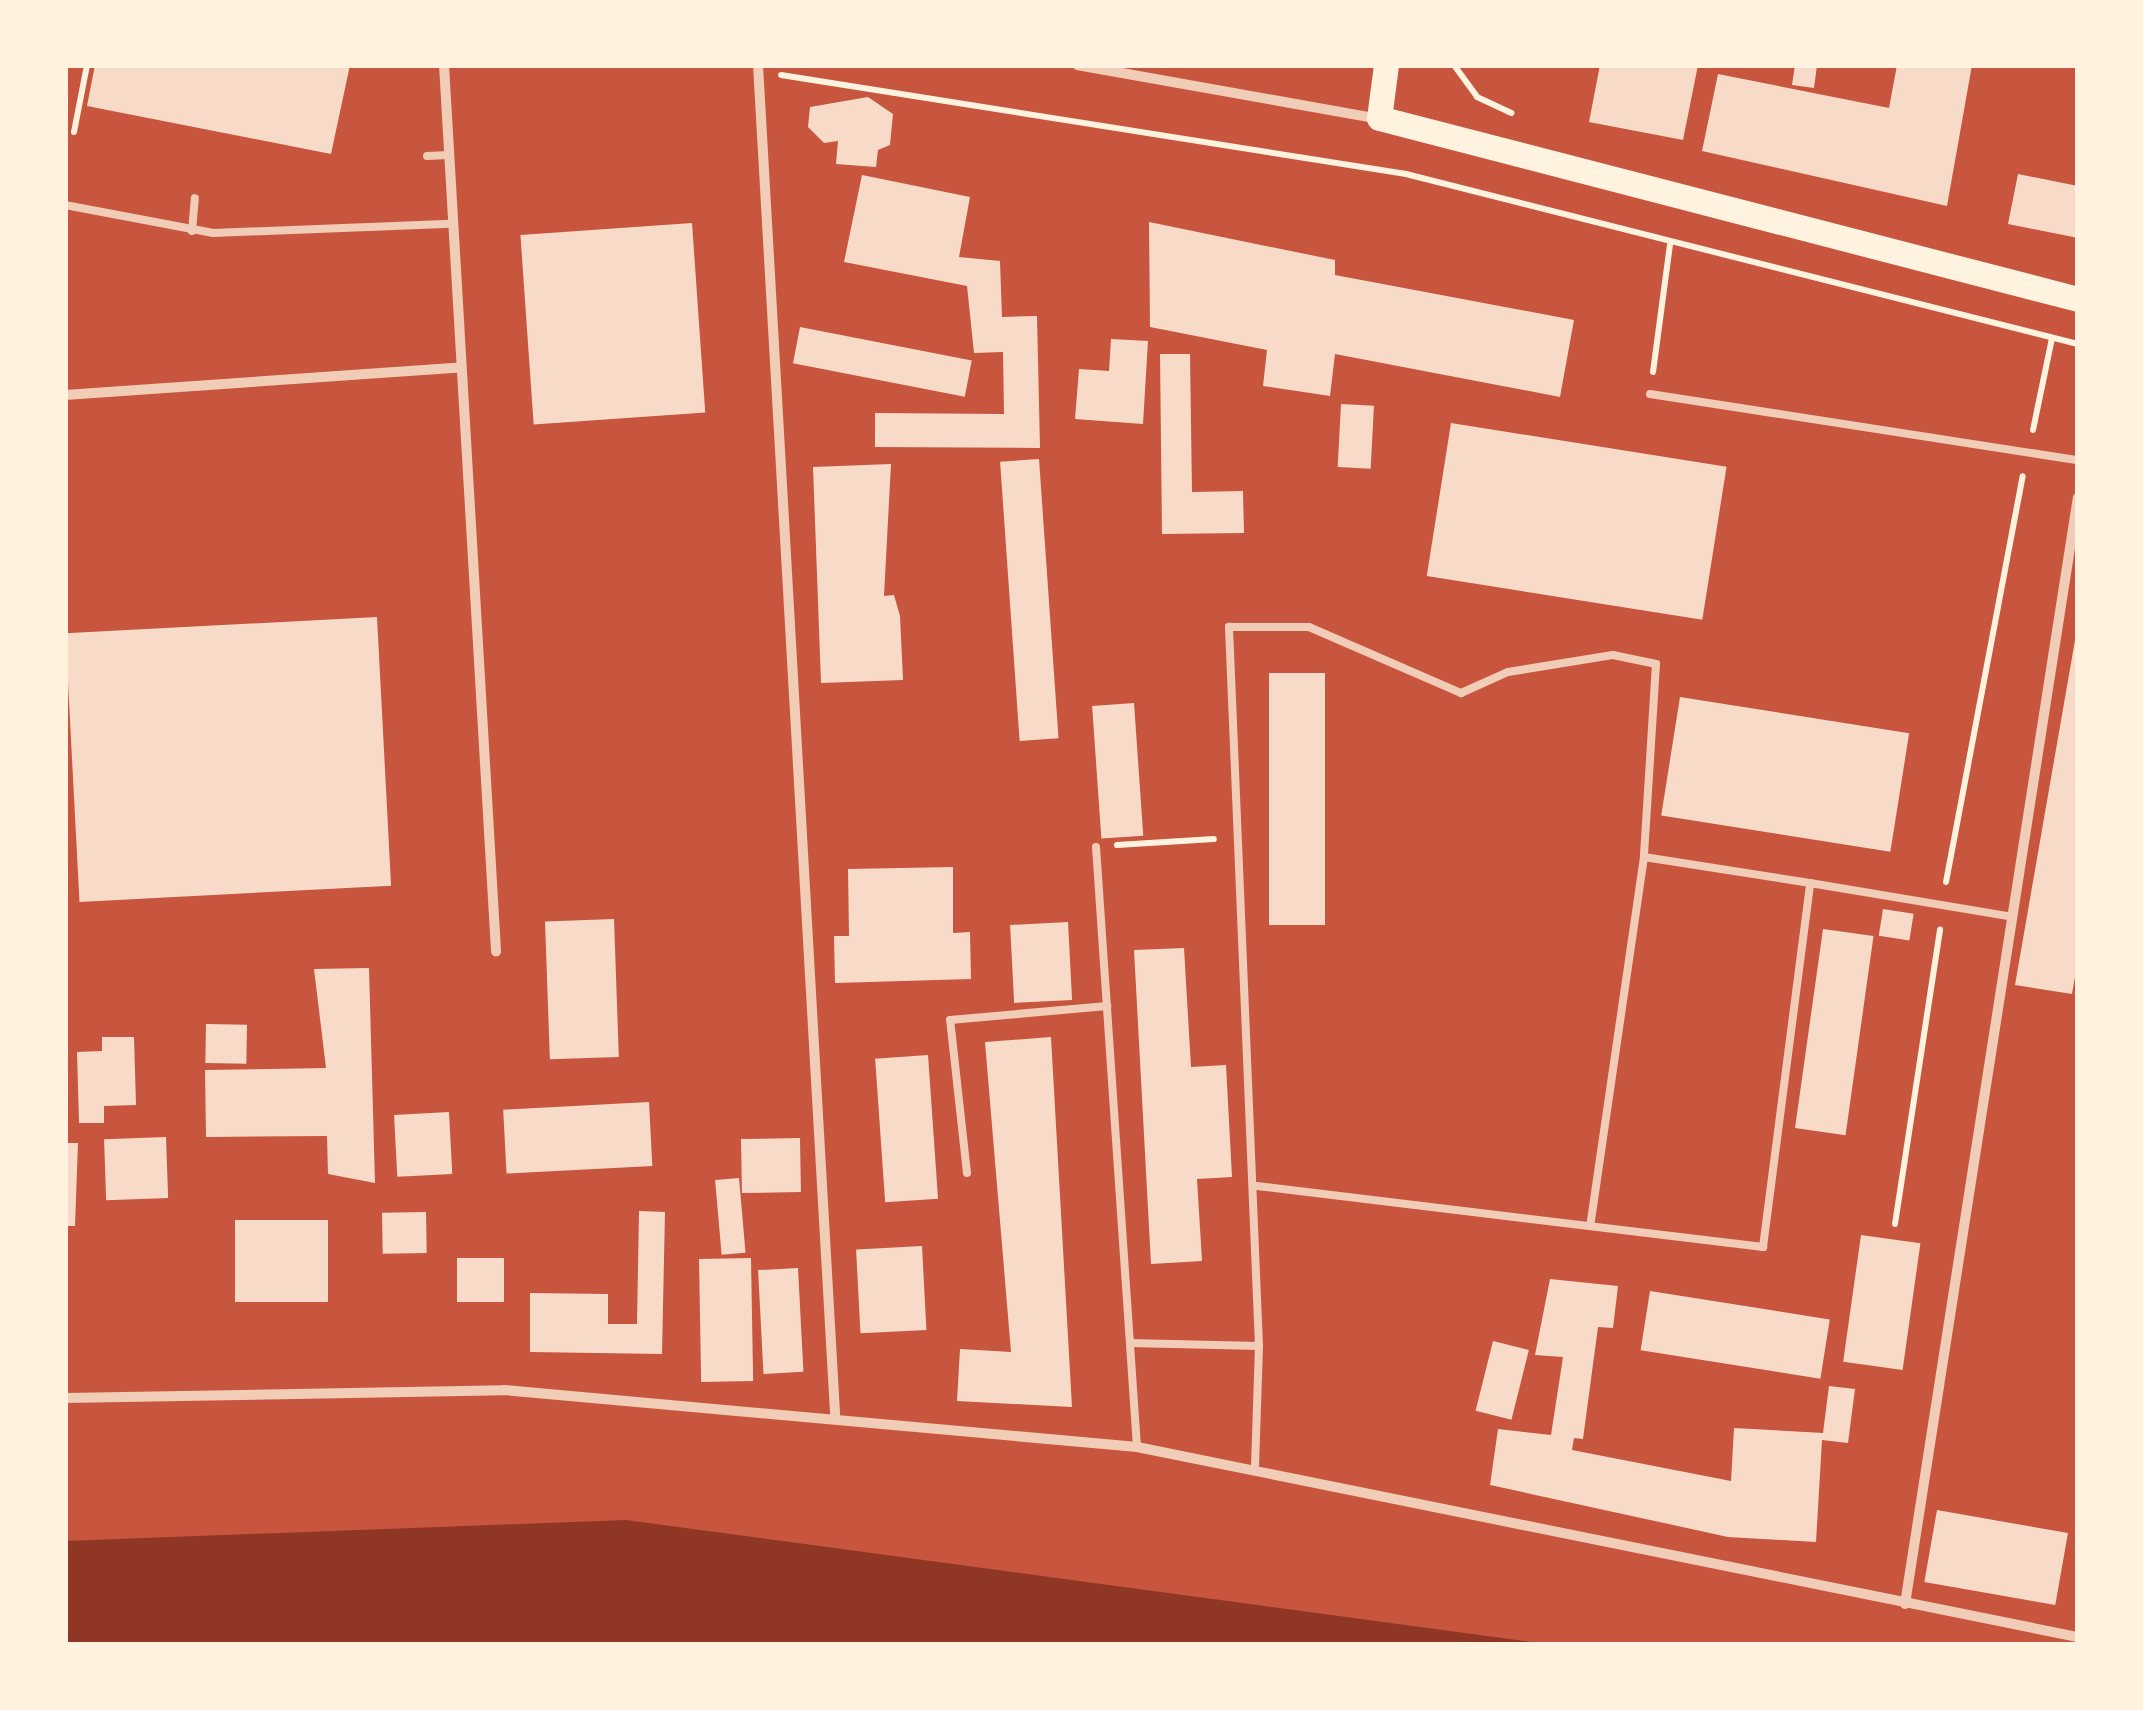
<!DOCTYPE html>
<html>
<head>
<meta charset="utf-8">
<style>
  body { margin:0 }
  #map { position:relative; width:2143px; height:1710px; overflow:hidden; background:#c8553d; font-family:"Source Sans 3",sans-serif }
  div>[style] { position:absolute }
  [style*='--x'] { left:calc(var(--x)*1px); top:calc(var(--y)*1px); width:calc(var(--w)*1px); rotate:calc(var(--a)*1deg) }
  .water>* { inset:0; background:#8f3625 }
  .building>* { inset:0; background:#f7dbc8; transform-origin:0 0 }
  .path>* { height:6px; margin:-3px; padding:0 3px; transform-origin:3px; border-radius:3px; background:#fff3e0 }
  .service>* { height:8px; margin:-4px; padding:0 4px; transform-origin:4px; border-radius:4px; background:#f1ccb7 }
  .minor>* { height:10px; margin:-5px; padding:0 5px; transform-origin:5px; border-radius:5px; background:#f1ccb7 }
  .primary>* { height:25px; margin:-12.5px; padding:0 12.5px; transform-origin:12.5px; border-radius:12.5px; background:#fff3e0 }
  span { translate:-50% -50%; white-space:nowrap; text-align:center; line-height:1.15; -webkit-text-stroke:10px #fff3e0; paint-order:stroke }
  .frame { position:absolute; inset:0; border:68px solid #fff3e0; pointer-events:none }
</style>
</head>
<body>
<div id="map">
  <div class="water">
    <div style="clip-path:polygon(626px 1520px,1553px 1645px,65px 1645px,65px 1541px)"></div>
  </div>
  <div class="building">
    <div style="clip-path:polygon(95px 65px,350px 65px,331px 154px,87px 106px)"></div>
    <div style="clip-path:polygon(1600px 65px,1698px 65px,1683px 140px,1589px 122px)"></div>
    <div style="clip-path:polygon(1795px 65px,1817px 65px,1814px 88px,1792px 85px)"></div>
    <div style="clip-path:polygon(1897px 65px,1972px 65px,1947px 206px,1702px 151px,1718px 74px,1889px 108px)"></div>
    <div style="clip-path:polygon(868px 97px,893px 114px,890px 145px,878px 150px,876px 167px,836px 164px,838px 141px,824px 143px,808px 127px,810px 107px)"></div>
    <div style="clip-path:polygon(2018px 174px,2078px 186px,2078px 238px,2008px 224px)"></div>
    <div style="clip-path:polygon(862px 175px,970px 197px,959px 257px,1000px 261px,1002px 317px,1037px 316px,1040px 448px,875px 447px,875px 413px,1004px 414px,1003px 352px,974px 353px,967px 286px,844px 262px)"></div>
    <div style="clip-path:polygon(1149px 222px,1335px 260px,1335px 275px,1574px 320px,1560px 397px,1335px 354px,1330px 396px,1263px 386px,1267px 350px,1150px 327px)"></div>
    <div style="left:692px;top:223px;width:190px;height:172px;rotate:86deg"></div>
    <div style="left:800px;top:327px;width:175px;height:37px;rotate:11deg"></div>
    <div style="clip-path:polygon(1111px 339px,1148px 341px,1143px 424px,1075px 419px,1079px 369px,1109px 371px)"></div>
    <div style="clip-path:polygon(1160px 354px,1190px 354px,1192px 492px,1243px 491px,1244px 533px,1162px 534px)"></div>
    <div style="left:1341px;top:404px;width:33px;height:63px;rotate:3deg"></div>
    <div style="left:1451px;top:423px;width:279px;height:155px;rotate:9deg"></div>
    <div style="left:1039px;top:459px;width:280px;height:39px;rotate:86deg"></div>
    <div style="clip-path:polygon(891px 464px,884px 596px,894px 595px,900px 616px,903px 680px,821px 683px,813px 467px)"></div>
    <div style="left:377px;top:617px;width:269px;height:312px;rotate:87deg"></div>
    <div style="clip-path:polygon(2078px 623px,2078px 959px,2072px 994px,2015px 985px)"></div>
    <div style="left:1269px;top:673px;width:56px;height:252px"></div>
    <div style="left:1680px;top:697px;width:232px;height:120px;rotate:9deg"></div>
    <div style="left:1134px;top:703px;width:133px;height:42px;rotate:86deg"></div>
    <div style="clip-path:polygon(953px 867px,953px 933px,970px 932px,971px 979px,835px 983px,834px 936px,849px 936px,848px 869px)"></div>
    <div style="left:1883px;top:909px;width:31px;height:27px;rotate:9deg"></div>
    <div style="left:614px;top:919px;width:138px;height:69px;rotate:88deg"></div>
    <div style="left:1068px;top:922px;width:78px;height:58px;rotate:87deg"></div>
    <div style="left:1823px;top:929px;width:51px;height:201px;rotate:8deg"></div>
    <div style="clip-path:polygon(1184px 948px,1191px 1067px,1226px 1065px,1232px 1177px,1197px 1179px,1202px 1261px,1151px 1264px,1134px 950px)"></div>
    <div style="clip-path:polygon(369px 968px,375px 1183px,328px 1174px,327px 1136px,206px 1137px,205px 1070px,326px 1068px,314px 969px)"></div>
    <div style="left:206px;top:1024px;width:41px;height:39px;rotate:1deg"></div>
    <div style="clip-path:polygon(102px 1037px,134px 1037px,136px 1105px,104px 1106px,104px 1123px,79px 1123px,77px 1052px,102px 1051px)"></div>
    <div style="clip-path:polygon(1051px 1037px,1072px 1407px,957px 1401px,960px 1349px,1011px 1352px,985px 1042px)"></div>
    <div style="left:928px;top:1055px;width:144px;height:53px;rotate:86deg"></div>
    <div style="left:649px;top:1102px;width:64px;height:146px;rotate:87deg"></div>
    <div style="left:449px;top:1112px;width:62px;height:55px;rotate:87deg"></div>
    <div style="left:166px;top:1137px;width:61px;height:62px;rotate:88deg"></div>
    <div style="left:800px;top:1138px;width:54px;height:59px;rotate:89deg"></div>
    <div style="clip-path:polygon(65px 1143px,78px 1143px,75px 1226px,65px 1226px)"></div>
    <div style="left:739px;top:1178px;width:75px;height:24px;rotate:85deg"></div>
    <div style="clip-path:polygon(639px 1211px,665px 1212px,662px 1354px,530px 1352px,530px 1293px,608px 1294px,608px 1324px,637px 1324px)"></div>
    <div style="left:426px;top:1212px;width:41px;height:44px;rotate:89deg"></div>
    <div style="left:235px;top:1220px;width:93px;height:82px"></div>
    <div style="left:1861px;top:1235px;width:60px;height:128px;rotate:8deg"></div>
    <div style="left:922px;top:1246px;width:84px;height:66px;rotate:87deg"></div>
    <div style="left:457px;top:1258px;width:47px;height:44px"></div>
    <div style="left:751px;top:1258px;width:123px;height:52px;rotate:89deg"></div>
    <div style="left:798px;top:1268px;width:104px;height:40px;rotate:87deg"></div>
    <div style="clip-path:polygon(1550px 1279px,1618px 1286px,1613px 1328px,1598px 1327px,1583px 1439px,1574px 1438px,1572px 1450px,1731px 1481px,1734px 1428px,1823px 1433px,1829px 1386px,1855px 1389px,1848px 1443px,1822px 1440px,1816px 1542px,1728px 1537px,1490px 1485px,1498px 1429px,1551px 1435px,1563px 1357px,1535px 1355px)"></div>
    <div style="left:1650px;top:1291px;width:182px;height:60px;rotate:9deg"></div>
    <div style="left:1493px;top:1341px;width:37px;height:72px;rotate:14deg"></div>
    <div style="left:1937px;top:1510px;width:133px;height:73px;rotate:10deg"></div>
  </div>
  <div class="path">
    <div style="--x:1454;--y:65;--w:39;--a:54"></div>
    <div style="--x:1477;--y:97;--w:38;--a:25"></div>
    <div style="--x:781;--y:75;--w:633;--a:9"></div>
    <div style="--x:1406;--y:174;--w:693;--a:14.2"></div>
    <div style="--x:74;--y:132;--w:68;--a:-79"></div>
    <div style="--x:1653;--y:372;--w:129;--a:-82.4"></div>
    <div style="--x:2033;--y:430;--w:94;--a:-78.3"></div>
    <div style="--x:1117;--y:845;--w:97;--a:-3.5"></div>
    <div style="--x:1946;--y:882;--w:413;--a:-79.3"></div>
    <div style="--x:1895;--y:1224;--w:298;--a:-81.3"></div>
  </div>
  <div class="service">
    <div style="--x:427;--y:156;--w:21;--a:-3"></div>
    <div style="--x:65;--y:205;--w:151;--a:10.7"></div>
    <div style="--x:213;--y:233;--w:238;--a:-2.2"></div>
    <div style="--x:192;--y:231;--w:33;--a:-85"></div>
    <div style="--x:1650;--y:394;--w:433;--a:8.8"></div>
    <div style="--x:1096;--y:847;--w:601;--a:86.09"></div>
    <div style="--x:1810;--y:883;--w:201;--a:9.5"></div>
    <div style="--x:967;--y:1173;--w:154;--a:-96.3"></div>
    <div style="--x:950;--y:1020;--w:158;--a:-5.1"></div>
    <div style="--x:1257;--y:1186;--w:510;--a:6.87"></div>
    <div style="--x:1763;--y:1247;--w:367;--a:-82.6"></div>
    <div style="--x:1810;--y:883;--w:168;--a:-171.1"></div>
    <div style="--x:1644;--y:857;--w:372;--a:98.3"></div>
    <div style="--x:1130;--y:1343;--w:129;--a:1.3"></div>
    <div style="--x:1259;--y:1346;--w:119;--a:91.9"></div>
    <div style="--x:1259;--y:1346;--w:720;--a:-92.39"></div>
    <div style="--x:1229;--y:627;--w:80;--a:0"></div>
    <div style="--x:1309;--y:627;--w:166;--a:23.5"></div>
    <div style="--x:1461;--y:693;--w:51;--a:-24.1"></div>
    <div style="--x:1508;--y:672;--w:106;--a:-9.2"></div>
    <div style="--x:1613;--y:655;--w:44;--a:11.8"></div>
    <div style="--x:1656;--y:664;--w:193;--a:93.6"></div>
  </div>
  <div class="minor">
    <div style="--x:444;--y:65;--w:888;--a:86.64"></div>
    <div style="--x:758;--y:65;--w:1351;--a:86.73"></div>
    <div style="--x:1077;--y:65;--w:304;--a:10.1"></div>
    <div style="--x:65;--y:395;--w:392;--a:-4"></div>
    <div style="--x:65;--y:1398;--w:439;--a:-1"></div>
    <div style="--x:504;--y:1390;--w:636;--a:5.15"></div>
    <div style="--x:1137;--y:1447;--w:960;--a:11.42"></div>
    <div style="--x:1905;--y:1604;--w:1120;--a:-81.12"></div>
  </div>
  <div class="primary">
    <div style="--x:1386;--y:65;--w:53;--a:97.5"></div>
    <div style="--x:1379;--y:118;--w:722;--a:14.52"></div>
  </div>
  <div class="frame"></div>
</div>
</body>
</html>
